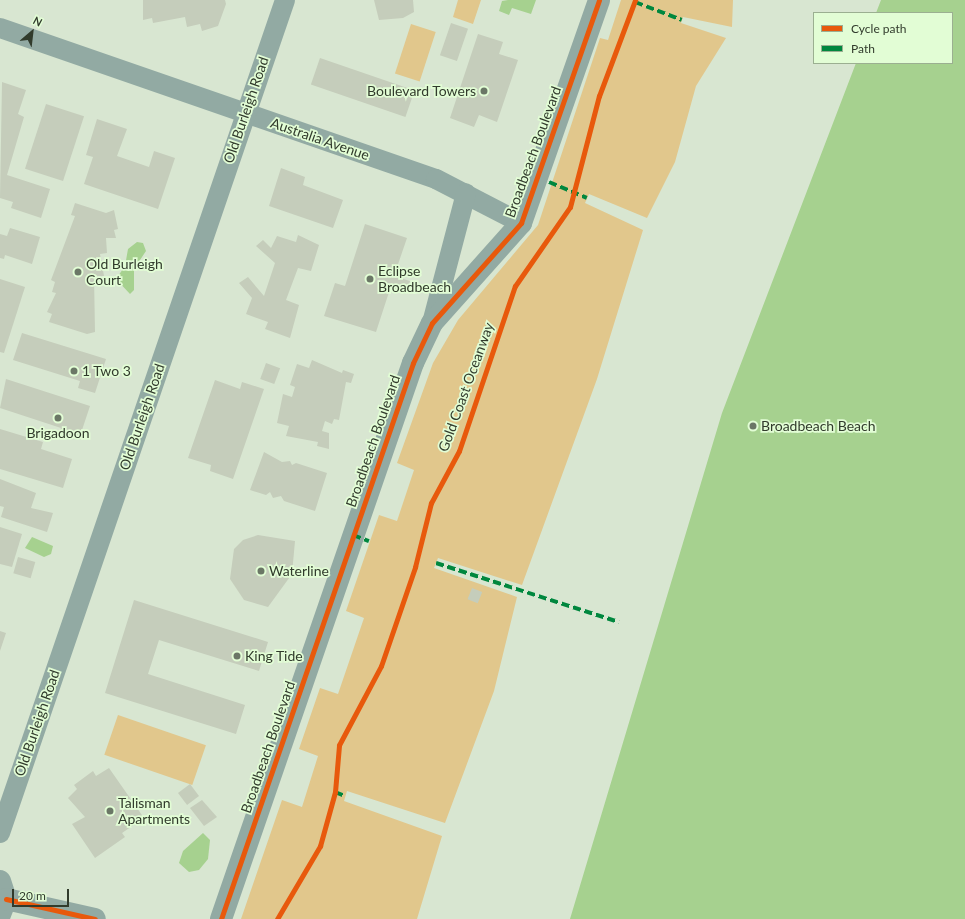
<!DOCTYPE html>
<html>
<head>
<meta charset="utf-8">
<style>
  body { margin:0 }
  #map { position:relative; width:965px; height:919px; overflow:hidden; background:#d8e6d1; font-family:Lato,sans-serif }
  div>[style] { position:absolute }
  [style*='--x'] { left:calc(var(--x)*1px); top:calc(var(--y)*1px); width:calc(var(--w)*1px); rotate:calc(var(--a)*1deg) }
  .green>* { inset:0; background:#e1c78c; transform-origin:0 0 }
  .water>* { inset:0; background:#a6d18f }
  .building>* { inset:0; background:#c5cdbb; transform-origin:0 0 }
  .minor>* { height:20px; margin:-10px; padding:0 10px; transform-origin:10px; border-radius:10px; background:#92aaa3 }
  .tertiary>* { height:22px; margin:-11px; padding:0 11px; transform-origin:11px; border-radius:11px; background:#92aaa3 }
  .quiet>* { height:4px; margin-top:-2px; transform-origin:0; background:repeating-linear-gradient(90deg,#00873e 0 8px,transparent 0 12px) }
  .cycleway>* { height:5px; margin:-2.5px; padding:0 2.5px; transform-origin:2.5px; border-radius:2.5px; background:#e8590c }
  .dots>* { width:11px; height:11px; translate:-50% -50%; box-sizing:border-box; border:2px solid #e2fdd5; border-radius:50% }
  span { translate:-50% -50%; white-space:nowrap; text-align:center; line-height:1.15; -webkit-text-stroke:3.5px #e2fdd5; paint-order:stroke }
  .poi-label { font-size:14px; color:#313b2c }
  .right { translate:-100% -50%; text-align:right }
  .left { translate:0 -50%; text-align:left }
  .street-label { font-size:14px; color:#313b2c }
  .legend { position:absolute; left:813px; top:12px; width:140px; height:52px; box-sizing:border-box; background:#e2fdd5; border:1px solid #9baf91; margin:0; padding:5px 7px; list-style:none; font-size:12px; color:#313b2c }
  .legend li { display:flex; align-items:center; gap:8px; height:20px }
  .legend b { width:20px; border:1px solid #9baf91 }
  .north { position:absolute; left:12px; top:12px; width:40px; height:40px; -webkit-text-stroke:3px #e2fdd5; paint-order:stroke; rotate:28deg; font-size:11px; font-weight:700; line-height:16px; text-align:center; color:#313b2c }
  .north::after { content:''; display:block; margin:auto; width:14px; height:18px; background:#313b2c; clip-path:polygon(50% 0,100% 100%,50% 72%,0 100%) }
  .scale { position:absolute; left:12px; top:889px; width:57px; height:18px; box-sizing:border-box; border:2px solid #313b2c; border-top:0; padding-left:5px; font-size:12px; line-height:14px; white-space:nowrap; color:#313b2c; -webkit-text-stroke:3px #e2fdd5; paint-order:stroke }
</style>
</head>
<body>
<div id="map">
  <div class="green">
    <div style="clip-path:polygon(458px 0,481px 0,473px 24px,453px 17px)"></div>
    <div style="clip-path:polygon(621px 0,733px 0,732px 27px,683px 17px,681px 23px,726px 38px,696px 86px,675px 162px,647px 218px,589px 194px,585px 203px,643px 230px,597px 379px,522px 585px,438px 558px,434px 568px,517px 597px,494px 691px,445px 823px,347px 791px,344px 801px,442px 836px,417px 919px,241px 919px,282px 800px,302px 807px,318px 756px,299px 749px,320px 688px,338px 694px,364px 618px,346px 611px,379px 515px,397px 521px,414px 470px,397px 463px,433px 363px,458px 320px,538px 225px,600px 38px,608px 40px)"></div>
    <div style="left:411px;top:24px;width:26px;height:52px;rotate:18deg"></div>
    <div style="left:118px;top:715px;width:93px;height:42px;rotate:19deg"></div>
  </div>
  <div class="water">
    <div style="clip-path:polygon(508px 0,536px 0,531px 14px,512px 8px,509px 15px,499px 11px,502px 1px)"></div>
    <div style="clip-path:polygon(881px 0,965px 0,965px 919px,570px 919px,722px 413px,856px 63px,952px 63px,952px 13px,876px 13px)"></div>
    <div style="clip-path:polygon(137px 242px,143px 243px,146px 251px,134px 269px,134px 290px,130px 294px,116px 279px,125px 266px,128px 249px)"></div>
    <div style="clip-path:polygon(32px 537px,53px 546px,51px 554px,44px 557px,25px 548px)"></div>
    <div style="clip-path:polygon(203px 833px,210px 840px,208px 859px,199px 870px,189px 872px,179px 863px,183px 851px)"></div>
  </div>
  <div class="building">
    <div style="clip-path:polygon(143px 0,225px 0,226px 4px,218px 26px,202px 31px,200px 24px,187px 27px,185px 17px,153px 23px,152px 18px,143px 20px)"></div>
    <div style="clip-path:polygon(374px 0,413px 0,414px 12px,403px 18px,379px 20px)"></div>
    <div style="left:451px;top:23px;width:18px;height:34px;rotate:19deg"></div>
    <div style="clip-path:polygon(478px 34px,503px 42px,499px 54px,518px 60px,497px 122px,479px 115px,474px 127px,450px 118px)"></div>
    <div style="left:320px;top:58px;width:100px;height:28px;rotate:19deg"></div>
    <div style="clip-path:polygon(2px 82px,26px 90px,18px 114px,24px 117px,7px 175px,50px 189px,41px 218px,11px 208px,13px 202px,0 198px)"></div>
    <div style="left:46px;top:104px;width:40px;height:68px;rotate:18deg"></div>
    <div style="clip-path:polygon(97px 119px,127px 129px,117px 156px,149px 167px,154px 151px,175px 158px,158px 209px,84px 184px,93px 157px,86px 155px)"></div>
    <div style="clip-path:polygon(281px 168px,305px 177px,303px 185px,343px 200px,333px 228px,269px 206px)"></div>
    <div style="clip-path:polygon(75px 203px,106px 213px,114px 210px,118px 229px,114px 230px,116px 238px,106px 238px,107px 253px,100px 254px,104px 276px,94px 276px,95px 332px,87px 334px,49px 322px,52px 314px,47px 312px,56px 293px,52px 292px,55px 282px,51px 280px,75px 216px,71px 215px)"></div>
    <div style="clip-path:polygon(365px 224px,407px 238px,394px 276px,410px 281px,406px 294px,390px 289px,376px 332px,324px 316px,335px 283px,345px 286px)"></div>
    <div style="clip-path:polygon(10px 228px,40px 237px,32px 264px,5px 255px,4px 259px,0 258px,0 234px,7px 236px)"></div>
    <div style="clip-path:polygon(298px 235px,319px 245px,311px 271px,298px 268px,286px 300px,299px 305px,290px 338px,265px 329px,268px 322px,246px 314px,252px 298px,239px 283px,248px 277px,264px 296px,275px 263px,256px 246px,263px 240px,271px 248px,277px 236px,296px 242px)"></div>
    <div style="clip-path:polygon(0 279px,25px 287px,4px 353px,0 352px)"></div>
    <div style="clip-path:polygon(22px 333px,106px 359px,95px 393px,78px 388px,80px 381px,13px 360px)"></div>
    <div style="clip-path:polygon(312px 360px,342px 373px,343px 370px,354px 374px,351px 383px,346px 382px,339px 420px,334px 419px,332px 424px,325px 421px,322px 431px,329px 433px,329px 449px,317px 446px,318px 442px,286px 436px,289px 426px,277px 423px,283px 394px,292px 397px,295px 387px,290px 385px,297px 364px,309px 368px)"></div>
    <div style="left:266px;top:363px;width:15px;height:17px;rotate:20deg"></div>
    <div style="clip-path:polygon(6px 379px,90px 406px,79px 439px,59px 432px,61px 428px,0 408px)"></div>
    <div style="clip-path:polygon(215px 380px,240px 389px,242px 382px,264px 389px,233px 479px,210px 471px,211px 465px,188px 458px)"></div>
    <div style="clip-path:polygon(0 429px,43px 442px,41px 449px,72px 459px,63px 488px,0 469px)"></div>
    <div style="clip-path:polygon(264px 452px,282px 462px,290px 461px,292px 465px,296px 463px,327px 473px,315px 511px,284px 501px,281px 496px,273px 498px,270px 492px,266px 495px,250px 490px)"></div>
    <div style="clip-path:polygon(0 479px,36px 493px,31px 508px,53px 513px,47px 532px,1px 517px,4px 507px,0 506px)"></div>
    <div style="clip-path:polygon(0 527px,22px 534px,12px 567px,0 564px)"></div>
    <div style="clip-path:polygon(258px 535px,295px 541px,292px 574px,268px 607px,244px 600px,230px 579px,234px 549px,243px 540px)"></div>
    <div style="left:18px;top:557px;width:18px;height:17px;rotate:16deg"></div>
    <div style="left:472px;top:588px;width:11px;height:12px;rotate:22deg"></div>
    <div style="clip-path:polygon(134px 600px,268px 642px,259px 671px,159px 640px,148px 674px,245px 705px,236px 734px,105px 693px)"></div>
    <div style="clip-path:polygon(0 631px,6px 633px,0 651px)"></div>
    <div style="clip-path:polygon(109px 768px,144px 818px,122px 833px,125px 837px,95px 858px,72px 824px,85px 817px,68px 798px,77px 789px,74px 785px,93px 771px,96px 776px)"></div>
    <div style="left:190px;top:784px;width:15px;height:15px;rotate:53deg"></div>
    <div style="clip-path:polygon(202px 800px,217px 817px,204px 826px,190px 808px)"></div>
  </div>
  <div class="minor">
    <div style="--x:0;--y:28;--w:461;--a:19.1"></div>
    <div style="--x:436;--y:179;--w:96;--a:27.4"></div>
    <div style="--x:432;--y:323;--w:134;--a:-75.3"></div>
    <div style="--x:0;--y:833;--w:880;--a:-71.11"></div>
  </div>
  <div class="tertiary">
    <div style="--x:0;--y:881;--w:19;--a:72"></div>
    <div style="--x:6;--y:899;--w:17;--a:111"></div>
    <div style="--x:6;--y:899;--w:91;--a:12.7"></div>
    <div style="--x:221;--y:919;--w:588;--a:-70.95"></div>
    <div style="--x:413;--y:363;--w:44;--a:-64.6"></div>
    <div style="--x:432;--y:323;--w:134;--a:-48.3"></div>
    <div style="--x:521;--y:223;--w:236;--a:-70.7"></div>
  </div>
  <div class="quiet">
    <div style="--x:635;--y:2;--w:50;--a:21"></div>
    <div style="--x:549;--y:182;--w:41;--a:22.8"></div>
    <div style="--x:353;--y:535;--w:17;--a:21"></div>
    <div style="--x:436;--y:563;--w:192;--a:17.9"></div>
    <div style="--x:335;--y:792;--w:11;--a:22"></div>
  </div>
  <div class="cycleway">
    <div style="--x:6;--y:899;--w:91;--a:12.7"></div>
    <div style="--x:221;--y:919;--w:588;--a:-70.95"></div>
    <div style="--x:413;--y:363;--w:44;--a:-64.6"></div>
    <div style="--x:432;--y:323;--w:134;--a:-48.3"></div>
    <div style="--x:521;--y:223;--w:236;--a:-70.7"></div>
    <div style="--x:277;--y:919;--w:85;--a:-59.5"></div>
    <div style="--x:320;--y:846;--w:56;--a:-74.5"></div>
    <div style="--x:335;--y:792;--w:47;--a:-85.1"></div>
    <div style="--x:339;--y:745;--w:89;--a:-62"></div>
    <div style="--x:381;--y:666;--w:105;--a:-71"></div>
    <div style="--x:415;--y:567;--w:66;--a:-76"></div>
    <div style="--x:431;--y:503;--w:59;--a:-61.7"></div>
    <div style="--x:459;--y:451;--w:174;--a:-71.3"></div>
    <div style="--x:515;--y:286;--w:96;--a:-55.2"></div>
    <div style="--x:570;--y:207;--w:115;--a:-75.4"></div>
    <div style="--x:599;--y:96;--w:103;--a:-69.4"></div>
  </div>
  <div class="dots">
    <div style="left:484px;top:91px;background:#6b7766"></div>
    <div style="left:78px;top:272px;background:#6b7766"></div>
    <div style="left:370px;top:279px;background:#6b7766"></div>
    <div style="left:74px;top:371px;background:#6b7766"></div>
    <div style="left:58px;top:418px;background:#6b7766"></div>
    <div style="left:753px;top:426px;background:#6b7766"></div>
    <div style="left:261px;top:571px;background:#6b7766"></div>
    <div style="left:237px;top:656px;background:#6b7766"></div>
    <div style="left:110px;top:811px;background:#6b7766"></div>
  </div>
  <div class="poi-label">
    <span class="right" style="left:476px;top:91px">Boulevard Towers</span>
    <span class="left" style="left:86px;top:272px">Old Burleigh<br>Court</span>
    <span class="left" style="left:378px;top:279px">Eclipse<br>Broadbeach</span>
    <span class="left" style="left:82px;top:371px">1 Two 3</span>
    <span class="left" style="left:761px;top:426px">Broadbeach Beach</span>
    <span style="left:58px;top:433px">Brigadoon</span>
    <span class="left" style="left:269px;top:571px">Waterline</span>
    <span class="left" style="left:245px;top:656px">King Tide</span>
    <span class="left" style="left:118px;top:811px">Talisman<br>Apartments</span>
  </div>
  <div class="street-label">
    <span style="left:246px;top:110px;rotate:-71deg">Old Burleigh Road</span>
    <span style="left:320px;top:139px;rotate:19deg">Australia Avenue</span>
    <span style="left:533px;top:152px;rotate:-70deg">Broadbeach Boulevard</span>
    <span style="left:466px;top:387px;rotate:-70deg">Gold Coast Oceanway</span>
    <span style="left:142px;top:417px;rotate:-71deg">Old Burleigh Road</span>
    <span style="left:373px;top:441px;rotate:-71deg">Broadbeach Boulevard</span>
    <span style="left:37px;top:723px;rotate:-71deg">Old Burleigh Road</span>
    <span style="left:268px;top:747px;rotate:-71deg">Broadbeach Boulevard</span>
  </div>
  <ul class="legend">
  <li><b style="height:5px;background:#e8590c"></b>Cycle path</li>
  <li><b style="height:5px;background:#00873e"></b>Path</li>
  </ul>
  <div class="north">N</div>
  <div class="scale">20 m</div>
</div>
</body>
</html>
